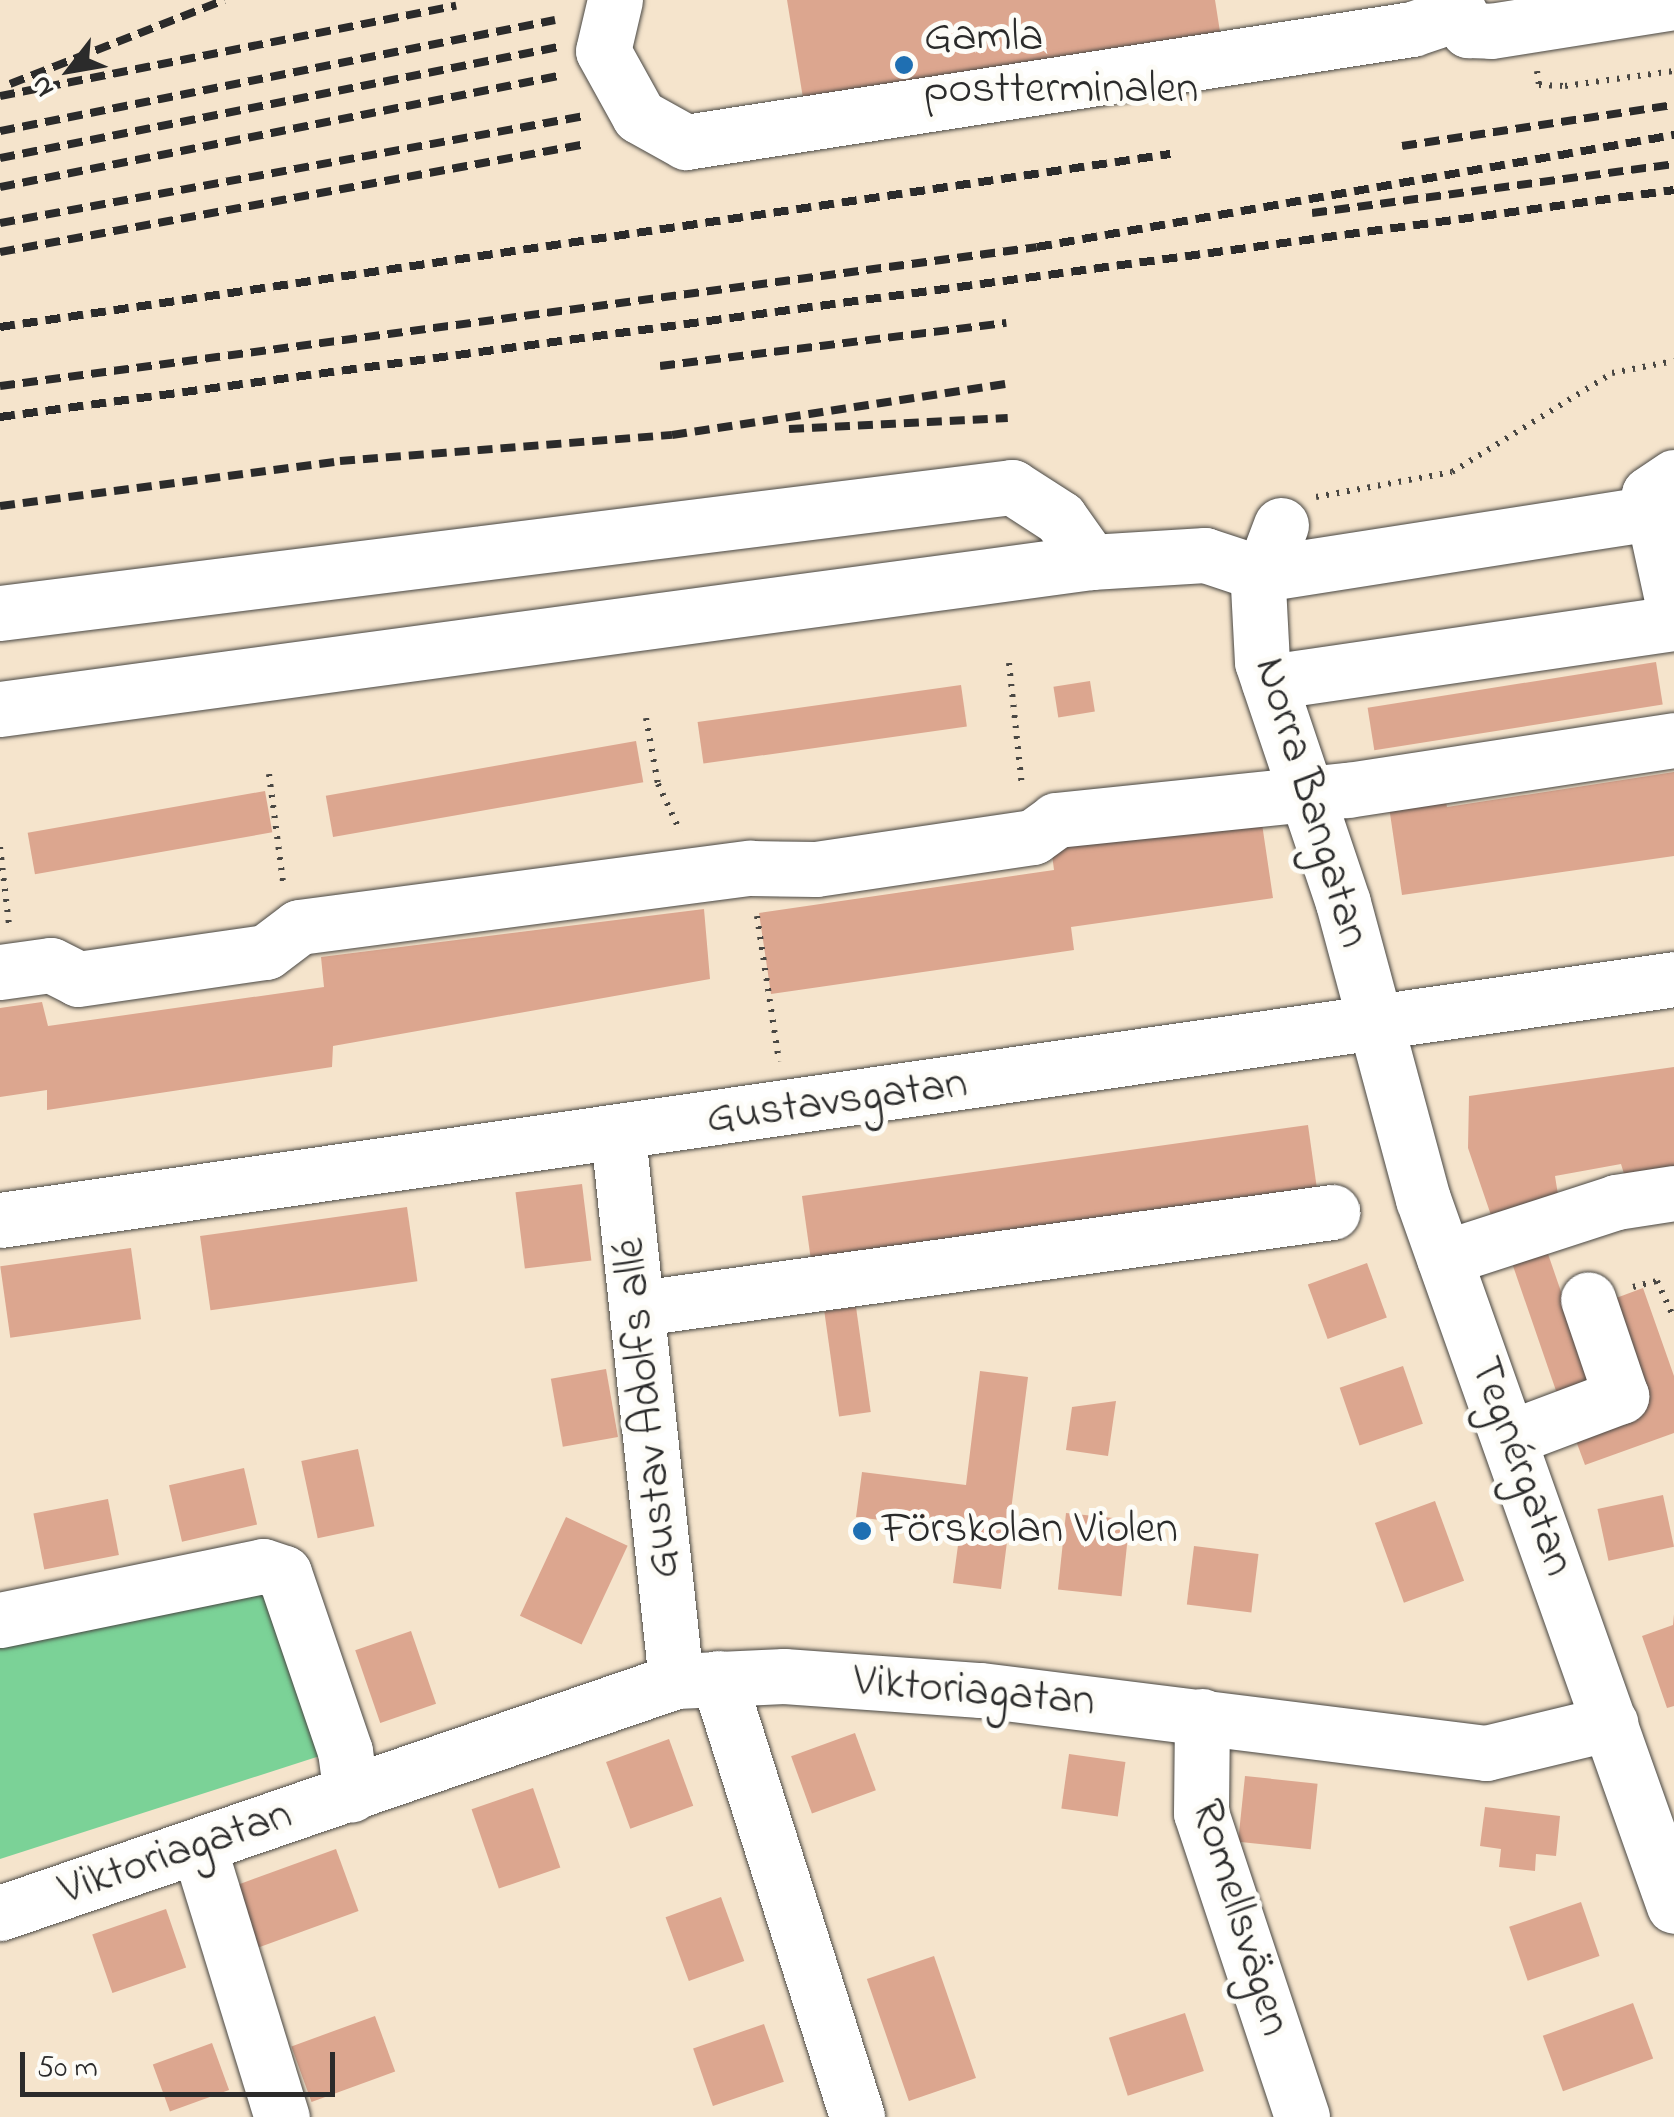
<!DOCTYPE html>
<html>
<head>
<meta charset="utf-8">
<style>
  body { margin:0 }
  #map { position:relative; width:1674px; height:2117px; overflow:hidden; background:#f5e4cc; font-family:"Indie Flower",sans-serif }
  div>[style] { position:absolute }
  [style*='--x'] { left:calc(var(--x)*1px); top:calc(var(--y)*1px); width:calc(var(--w)*1px); rotate:calc(var(--a)*1deg) }
  .green>* { inset:0; background:#7bd297 }
  .building>* { inset:0; background:#dca68f; transform-origin:0 0 }
  .path>* { height:6px; margin-top:-3px; transform-origin:0; background:repeating-linear-gradient(90deg,#494743 0 2.5px,transparent 0 10.5px) }
  .roads { filter:drop-shadow(0 0 2px #494743) drop-shadow(0 0 2px #494743) }
  .minor>* { height:55px; margin:-27.5px; padding:0 27.5px; transform-origin:27.5px; border-radius:27.5px; background:#fff }
  .rail>* { height:8px; margin-top:-4px; transform-origin:0; background:repeating-linear-gradient(90deg,#2b2b2b 0 15px,transparent 0 23px) }
  .dots>* { width:28px; height:28px; translate:-50% -50%; box-sizing:border-box; border:5px solid #fdfcf7; border-radius:50% }
  span { translate:-50% -50%; white-space:nowrap; text-align:center; line-height:1.15; -webkit-text-stroke:10px #fdfcf7; paint-order:stroke }
  .poi-label { font-size:45px; color:#2b2b2b }
  .left { translate:0 -50%; text-align:left }
  .street-label { font-size:45px; color:#2b2b2b }
  .north { position:absolute; left:20px; top:20px; width:100px; height:100px; -webkit-text-stroke:8px #fdfcf7; paint-order:stroke; rotate:239deg; font-size:28px; font-weight:700; line-height:40px; text-align:center; color:#2b2b2b }
  .north::after { content:''; display:block; margin:auto; width:35px; height:45px; background:#2b2b2b; clip-path:polygon(50% 0,100% 100%,50% 72%,0 100%) }
  .scale { position:absolute; left:20px; top:2052px; width:315px; height:45px; box-sizing:border-box; border:5px solid #2b2b2b; border-top:0; padding-left:12px; font-size:30px; line-height:35px; white-space:nowrap; color:#2b2b2b; -webkit-text-stroke:8px #fdfcf7; paint-order:stroke }
</style>
</head>
<body>
<div id="map">
  <div class="green">
    <div style="clip-path:polygon(277px 1573px,329px 1753px,0 1859px,0 1625px)"></div>
  </div>
  <div class="building">
    <div style="clip-path:polygon(787px 0,1215px 0,1220px 32px,803px 98px)"></div>
    <div style="left:1656px;top:662px;width:43px;height:292px;rotate:81deg"></div>
    <div style="left:1090px;top:681px;width:31px;height:37px;rotate:81deg"></div>
    <div style="left:961px;top:685px;width:42px;height:266px;rotate:82deg"></div>
    <div style="left:636px;top:741px;width:42px;height:315px;rotate:80deg"></div>
    <div style="clip-path:polygon(1674px 772px,1674px 856px,1402px 895px,1387px 793px,1442px 783px,1447px 807px)"></div>
    <div style="left:265px;top:791px;width:42px;height:241px;rotate:80deg"></div>
    <div style="clip-path:polygon(1261px 817px,1273px 898px,1071px 927px,1074px 950px,771px 994px,759px 913px,1054px 870px,1051px 847px)"></div>
    <div style="clip-path:polygon(704px 909px,710px 979px,333px 1046px,332px 1067px,47px 1110px,47px 1090px,0 1097px,0 1008px,42px 1002px,48px 1026px,324px 987px,321px 957px)"></div>
    <div style="clip-path:polygon(1674px 1067px,1674px 1183px,1629px 1190px,1621px 1164px,1555px 1176px,1559px 1201px,1494px 1224px,1468px 1148px,1469px 1096px)"></div>
    <div style="left:1308px;top:1125px;width:78px;height:511px;rotate:82deg"></div>
    <div style="left:582px;top:1184px;width:77px;height:67px;rotate:83deg"></div>
    <div style="left:407px;top:1207px;width:75px;height:209px;rotate:82deg"></div>
    <div style="left:131px;top:1248px;width:72px;height:132px;rotate:82deg"></div>
    <div style="left:1547px;top:1251px;width:141px;height:37px;rotate:71deg"></div>
    <div style="left:1367px;top:1263px;width:58px;height:63px;rotate:70deg"></div>
    <div style="clip-path:polygon(1643px 1288px,1674px 1376px,1674px 1433px,1585px 1465px,1572px 1430px,1644px 1405px,1608px 1301px)"></div>
    <div style="left:856px;top:1307px;width:106px;height:32px;rotate:82deg"></div>
    <div style="left:1403px;top:1366px;width:61px;height:67px;rotate:71deg"></div>
    <div style="left:606px;top:1369px;width:69px;height:56px;rotate:80deg"></div>
    <div style="clip-path:polygon(980px 1371px,1028px 1377px,1001px 1589px,953px 1583px,960px 1530px,856px 1517px,862px 1472px,966px 1485px)"></div>
    <div style="clip-path:polygon(1116px 1401px,1108px 1456px,1066px 1450px,1072px 1407px)"></div>
    <div style="left:358px;top:1449px;width:79px;height:58px;rotate:78deg"></div>
    <div style="left:244px;top:1468px;width:58px;height:77px;rotate:77deg"></div>
    <div style="left:1663px;top:1495px;width:53px;height:67px;rotate:78deg"></div>
    <div style="left:108px;top:1499px;width:57px;height:76px;rotate:79deg"></div>
    <div style="left:1435px;top:1501px;width:85px;height:64px;rotate:70deg"></div>
    <div style="left:1066px;top:1513px;width:64px;height:77px;rotate:6deg"></div>
    <div style="left:566px;top:1517px;width:68px;height:109px;rotate:25deg"></div>
    <div style="left:1194px;top:1546px;width:65px;height:59px;rotate:7deg"></div>
    <div style="clip-path:polygon(1674px 1614px,1674px 1706px,1667px 1708px,1642px 1636px,1673px 1625px)"></div>
    <div style="left:411px;top:1631px;width:77px;height:59px;rotate:71deg"></div>
    <div style="left:855px;top:1733px;width:61px;height:68px;rotate:70deg"></div>
    <div style="left:669px;top:1739px;width:71px;height:67px;rotate:70deg"></div>
    <div style="left:1069px;top:1754px;width:57px;height:55px;rotate:8deg"></div>
    <div style="left:1245px;top:1776px;width:73px;height:66px;rotate:6deg"></div>
    <div style="left:533px;top:1788px;width:84px;height:65px;rotate:71deg"></div>
    <div style="clip-path:polygon(1485px 1807px,1560px 1816px,1556px 1856px,1536px 1854px,1535px 1871px,1499px 1867px,1501px 1849px,1480px 1846px)"></div>
    <div style="left:336px;top:1849px;width:66px;height:108px;rotate:70deg"></div>
    <div style="left:721px;top:1897px;width:68px;height:59px;rotate:70deg"></div>
    <div style="left:1581px;top:1902px;width:57px;height:76px;rotate:71deg"></div>
    <div style="left:166px;top:1909px;width:62px;height:78px;rotate:71deg"></div>
    <div style="left:934px;top:1956px;width:129px;height:71px;rotate:71deg"></div>
    <div style="left:1633px;top:2003px;width:59px;height:96px;rotate:70deg"></div>
    <div style="left:1185px;top:2013px;width:61px;height:80px;rotate:72deg"></div>
    <div style="left:375px;top:2016px;width:59px;height:89px;rotate:70deg"></div>
    <div style="left:764px;top:2024px;width:61px;height:75px;rotate:71deg"></div>
    <div style="left:212px;top:2043px;width:50px;height:63px;rotate:70deg"></div>
  </div>
  <div class="path">
    <div style="--x:1537;--y:71;--w:14;--a:82"></div>
    <div style="--x:1539;--y:85;--w:26;--a:2"></div>
    <div style="--x:1565;--y:86;--w:110;--a:-7.8"></div>
    <div style="--x:1316;--y:497;--w:138;--a:-10.4"></div>
    <div style="--x:1452;--y:472;--w:188;--a:-31.7"></div>
    <div style="--x:1612;--y:373;--w:63;--a:-11"></div>
    <div style="--x:1009;--y:663;--w:125;--a:84"></div>
    <div style="--x:646;--y:718;--w:67;--a:79.7"></div>
    <div style="--x:658;--y:784;--w:52;--a:64.9"></div>
    <div style="--x:269;--y:774;--w:109;--a:82.6"></div>
    <div style="--x:0;--y:847;--w:79;--a:83.4"></div>
    <div style="--x:757;--y:916;--w:147;--a:81.4"></div>
    <div style="--x:1633;--y:1287;--w:25;--a:-14"></div>
    <div style="--x:1657;--y:1281;--w:41;--a:65.3"></div>
  </div>
  <div class="roads">
    <div class="minor">
      <div style="--x:615;--y:0;--w:52;--a:103.2"></div>
      <div style="--x:603;--y:51;--w:74;--a:61"></div>
      <div style="--x:639;--y:116;--w:54;--a:29"></div>
      <div style="--x:686;--y:142;--w:735;--a:-8.85"></div>
      <div style="--x:1412;--y:29;--w:46;--a:-18.8"></div>
      <div style="--x:1453;--y:0;--w:34;--a:63"></div>
      <div style="--x:1468;--y:30;--w:23;--a:2"></div>
      <div style="--x:1491;--y:31;--w:185;--a:-9"></div>
      <div style="--x:1674;--y:477;--w:30;--a:146"></div>
      <div style="--x:1649;--y:494;--w:118;--a:77.7"></div>
      <div style="--x:1281;--y:525;--w:65;--a:110.7"></div>
      <div style="--x:1258;--y:586;--w:76;--a:87"></div>
      <div style="--x:1262;--y:662;--w:254;--a:71.4"></div>
      <div style="--x:1343;--y:903;--w:307;--a:74.9"></div>
      <div style="--x:1423;--y:1199;--w:750;--a:70.45"></div>
      <div style="--x:0;--y:613;--w:1020;--a:-7.1"></div>
      <div style="--x:1012;--y:487;--w:57;--a:32.9"></div>
      <div style="--x:1060;--y:518;--w:54;--a:54.8"></div>
      <div style="--x:1269;--y:682;--w:409;--a:-8.3"></div>
      <div style="--x:0;--y:709;--w:1101;--a:-7.67"></div>
      <div style="--x:1091;--y:562;--w:114;--a:-3.5"></div>
      <div style="--x:1205;--y:555;--w:60;--a:18.4"></div>
      <div style="--x:1262;--y:574;--w:396;--a:-8.9"></div>
      <div style="--x:0;--y:972;--w:51;--a:-7.8"></div>
      <div style="--x:51;--y:965;--w:30;--a:27"></div>
      <div style="--x:78;--y:979;--w:190;--a:-8.2"></div>
      <div style="--x:266;--y:952;--w:41;--a:-37.1"></div>
      <div style="--x:299;--y:927;--w:455;--a:-7.5"></div>
      <div style="--x:750;--y:868;--w:66;--a:0.9"></div>
      <div style="--x:816;--y:869;--w:219;--a:-8.4"></div>
      <div style="--x:1033;--y:837;--w:29;--a:-36"></div>
      <div style="--x:1056;--y:820;--w:294;--a:-5.9"></div>
      <div style="--x:1348;--y:790;--w:330;--a:-8.7"></div>
      <div style="--x:618;--y:1135;--w:549;--a:83.94"></div>
      <div style="--x:0;--y:1220;--w:1691;--a:-8.19"></div>
      <div style="--x:1444;--y:1258;--w:181;--a:-18"></div>
      <div style="--x:1616;--y:1202;--w:59;--a:-8.8"></div>
      <div style="--x:640;--y:1308;--w:699;--a:-7.9"></div>
      <div style="--x:1509;--y:1438;--w:120;--a:-20.6"></div>
      <div style="--x:1621;--y:1396;--w:102;--a:-108.8"></div>
      <div style="--x:0;--y:1620;--w:268;--a:-11.6"></div>
      <div style="--x:263;--y:1566;--w:22;--a:18"></div>
      <div style="--x:284;--y:1573;--w:188;--a:71.1"></div>
      <div style="--x:345;--y:1751;--w:44;--a:82.2"></div>
      <div style="--x:718;--y:1678;--w:460;--a:72.4"></div>
      <div style="--x:1202;--y:1716;--w:97;--a:90.6"></div>
      <div style="--x:1201;--y:1813;--w:320;--a:71.6"></div>
      <div style="--x:199;--y:1848;--w:282;--a:72.9"></div>
      <div style="--x:0;--y:1913;--w:715;--a:-18.94"></div>
      <div style="--x:676;--y:1681;--w:108;--a:-2.7"></div>
      <div style="--x:784;--y:1676;--w:197;--a:4.1"></div>
      <div style="--x:981;--y:1690;--w:509;--a:7.11"></div>
      <div style="--x:1486;--y:1753;--w:128;--a:-13.6"></div>
    </div>
  </div>
  <div class="rail">
    <div style="--x:10;--y:84;--w:230;--a:-21.4"></div>
    <div style="--x:0;--y:96;--w:465;--a:-11.2"></div>
    <div style="--x:0;--y:131;--w:566;--a:-11.31"></div>
    <div style="--x:1402;--y:146;--w:275;--a:-8.6"></div>
    <div style="--x:0;--y:158;--w:569;--a:-11.25"></div>
    <div style="--x:0;--y:187;--w:574;--a:-11.25"></div>
    <div style="--x:1312;--y:213;--w:365;--a:-7.7"></div>
    <div style="--x:0;--y:223;--w:594;--a:-10.38"></div>
    <div style="--x:0;--y:252;--w:596;--a:-10.44"></div>
    <div style="--x:0;--y:327;--w:1183;--a:-8.41"></div>
    <div style="--x:660;--y:366;--w:349;--a:-7.1"></div>
    <div style="--x:0;--y:386;--w:1046;--a:-7.63"></div>
    <div style="--x:1037;--y:247;--w:647;--a:-9.97"></div>
    <div style="--x:0;--y:417;--w:1689;--a:-7.72"></div>
    <div style="--x:789;--y:429;--w:219;--a:-2.9"></div>
    <div style="--x:0;--y:506;--w:343;--a:-7.5"></div>
    <div style="--x:340;--y:461;--w:333;--a:-4.5"></div>
    <div style="--x:672;--y:435;--w:342;--a:-8.7"></div>
  </div>
  <div class="dots">
    <div style="left:904px;top:65px;background:#1f6fb2"></div>
    <div style="left:862px;top:1531px;background:#1f6fb2"></div>
  </div>
  <div class="poi-label">
    <span class="left" style="left:924px;top:65px">Gamla<br>postterminalen</span>
    <span class="left" style="left:882px;top:1531px">Förskolan Violen</span>
  </div>
  <div class="street-label">
    <span style="left:1310px;top:803px;rotate:73deg">Norra Bangatan</span>
    <span style="left:837px;top:1103px;rotate:-8deg">Gustavsgatan</span>
    <span style="left:649px;top:1408px;rotate:-96deg">Gustav Adolfs allé</span>
    <span style="left:1520px;top:1467px;rotate:70deg">Tegnérgatan</span>
    <span style="left:974px;top:1693px;rotate:5deg">Viktoriagatan</span>
    <span style="left:176px;top:1854px;rotate:-19deg">Viktoriagatan</span>
    <span style="left:1239px;top:1918px;rotate:73deg">Romellsvägen</span>
  </div>
  <div class="north">N</div>
  <div class="scale">50 m</div>
</div>
</body>
</html>
